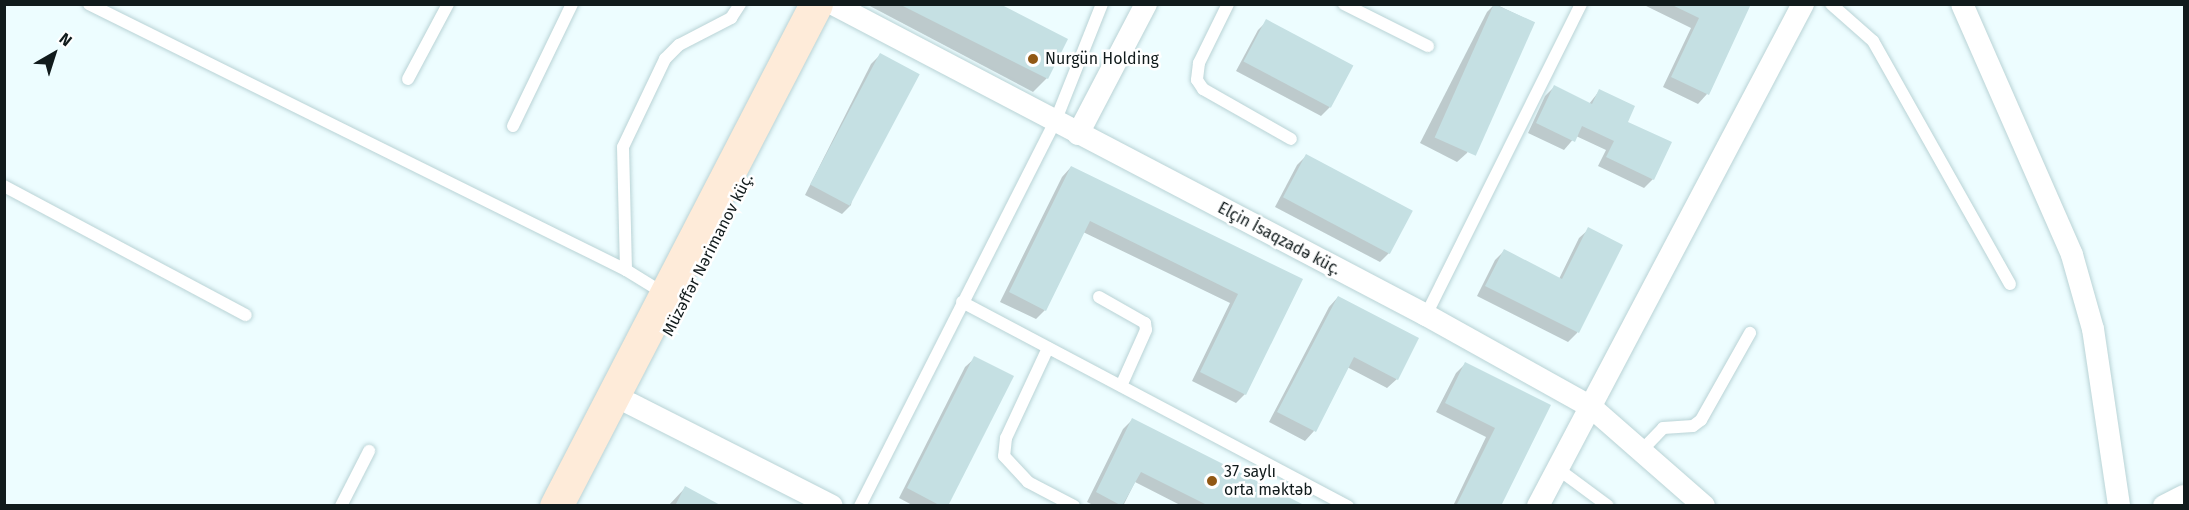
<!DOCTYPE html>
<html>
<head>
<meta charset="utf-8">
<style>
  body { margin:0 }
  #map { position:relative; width:2189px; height:510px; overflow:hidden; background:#edfdff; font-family:"Fira Sans",sans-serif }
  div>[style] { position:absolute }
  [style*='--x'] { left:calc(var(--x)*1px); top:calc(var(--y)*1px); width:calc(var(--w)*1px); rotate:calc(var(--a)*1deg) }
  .shadow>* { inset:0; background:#0003 }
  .building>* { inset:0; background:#c5e0e3; transform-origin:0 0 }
  .roads { filter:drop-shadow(0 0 2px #b9d3d6) drop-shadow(0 0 2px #b9d3d6) }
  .lane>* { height:12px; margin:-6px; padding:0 6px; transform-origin:6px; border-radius:6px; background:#fff }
  .street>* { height:22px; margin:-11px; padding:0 11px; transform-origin:11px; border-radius:11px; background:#fff }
  .secondary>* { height:33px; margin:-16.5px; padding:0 16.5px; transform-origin:16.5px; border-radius:16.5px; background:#feebd9 }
  .dots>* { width:16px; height:16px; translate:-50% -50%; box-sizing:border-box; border:3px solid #fff; border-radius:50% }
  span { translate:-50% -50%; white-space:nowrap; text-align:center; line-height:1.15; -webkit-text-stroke:5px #fff; paint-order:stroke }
  .poi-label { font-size:16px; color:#111b1c }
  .left { translate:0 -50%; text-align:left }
  .street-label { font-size:16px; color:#111b1c }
  .frame { position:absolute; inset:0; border:6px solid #111b1c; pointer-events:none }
  .north { position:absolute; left:24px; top:24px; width:60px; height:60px; -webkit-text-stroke:4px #fff; paint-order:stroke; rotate:39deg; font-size:16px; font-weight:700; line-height:24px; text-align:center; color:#111b1c }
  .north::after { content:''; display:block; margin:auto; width:21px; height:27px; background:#111b1c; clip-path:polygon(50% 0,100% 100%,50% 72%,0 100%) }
</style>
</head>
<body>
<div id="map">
  <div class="shadow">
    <div style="clip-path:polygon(866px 4px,997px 4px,1066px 39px,1047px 78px,1033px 92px)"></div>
    <div style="clip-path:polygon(1495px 4px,1533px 22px,1467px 153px,1457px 162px,1420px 143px,1487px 12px)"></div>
    <div style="clip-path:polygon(1642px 4px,1750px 4px,1707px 94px,1698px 104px,1663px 87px,1691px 28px)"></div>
    <div style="clip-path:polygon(1267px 21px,1330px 107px,1321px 116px,1236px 71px,1258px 30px)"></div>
    <div style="clip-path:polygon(880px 55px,851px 205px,842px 214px,805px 195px,871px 64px)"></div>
    <div style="clip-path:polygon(1554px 87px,1589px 104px,1600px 90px,1626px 123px,1653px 179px,1644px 188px,1598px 166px,1606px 150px,1576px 136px,1564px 150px,1528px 133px,1545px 96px)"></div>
    <div style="clip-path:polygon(1306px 156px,1389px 253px,1380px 262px,1275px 207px,1297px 165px)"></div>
    <div style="clip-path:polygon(1071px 167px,1301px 280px,1245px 394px,1236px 403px,1192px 381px,1230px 303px,1083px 232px,1045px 310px,1036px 319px,1000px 302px,1062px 177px)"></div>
    <div style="clip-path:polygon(1589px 229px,1621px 245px,1577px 333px,1568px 342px,1477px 296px,1495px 260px,1504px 251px,1559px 279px,1579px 238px)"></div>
    <div style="clip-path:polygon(1338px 297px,1397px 379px,1387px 388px,1347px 367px,1314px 431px,1305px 441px,1269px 422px,1329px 307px)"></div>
    <div style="clip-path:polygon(975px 358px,946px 506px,914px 506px,899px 498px,965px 367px)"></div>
    <div style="clip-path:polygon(1465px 364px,1549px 405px,1499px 506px,1453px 506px,1486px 437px,1436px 412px,1456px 373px)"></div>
    <div style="clip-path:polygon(1132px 420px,1293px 506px,1182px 506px,1135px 482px,1123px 506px,1095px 506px,1087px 502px,1123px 429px)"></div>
    <div style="clip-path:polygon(685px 488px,718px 506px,668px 506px)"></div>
  </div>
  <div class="building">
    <div style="clip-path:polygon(899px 4px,1000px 4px,1068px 39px,1048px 79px)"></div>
    <div style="left:1494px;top:4px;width:45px;height:146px;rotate:24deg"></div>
    <div style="clip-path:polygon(1670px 4px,1751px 4px,1709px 95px,1671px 77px,1699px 18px)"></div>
    <div style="left:1266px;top:19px;width:99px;height:48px;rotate:28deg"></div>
    <div style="left:880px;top:53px;width:45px;height:149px;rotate:28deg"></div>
    <div style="clip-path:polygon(1554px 85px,1592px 104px,1599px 89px,1635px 106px,1628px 122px,1672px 142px,1654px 180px,1606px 157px,1614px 141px,1582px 126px,1575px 142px,1536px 123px)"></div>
    <div style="left:1306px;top:154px;width:121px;height:49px;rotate:28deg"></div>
    <div style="clip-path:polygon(1071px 166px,1303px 279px,1246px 395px,1200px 372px,1238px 294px,1090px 221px,1046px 311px,1009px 292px)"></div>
    <div style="clip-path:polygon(1588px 227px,1623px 245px,1579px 333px,1485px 286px,1504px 249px,1562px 279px)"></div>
    <div style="clip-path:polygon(1338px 296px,1419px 338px,1398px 380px,1354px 357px,1316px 432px,1277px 412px)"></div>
    <div style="clip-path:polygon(974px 356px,1014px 376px,948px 506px,941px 506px,907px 488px)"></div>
    <div style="clip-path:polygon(1465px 362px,1551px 405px,1501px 506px,1456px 506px,1495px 428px,1445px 403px)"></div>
    <div style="clip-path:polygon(1132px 418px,1306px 506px,1209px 506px,1141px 472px,1122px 506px,1096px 492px)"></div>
    <div style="clip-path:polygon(685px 486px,722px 506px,675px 506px)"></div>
  </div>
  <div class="roads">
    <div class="lane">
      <div style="--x:89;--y:4;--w:599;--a:26.35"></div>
      <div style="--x:1228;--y:4;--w:66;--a:116.2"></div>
      <div style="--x:1199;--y:63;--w:17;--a:97"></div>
      <div style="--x:1197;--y:80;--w:11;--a:56"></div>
      <div style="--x:1203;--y:89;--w:101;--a:29.6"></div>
      <div style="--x:1344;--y:4;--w:94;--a:26.6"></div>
      <div style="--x:1831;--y:4;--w:56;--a:41.4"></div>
      <div style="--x:1873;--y:41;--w:279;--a:60.6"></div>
      <div style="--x:408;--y:79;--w:85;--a:-61.9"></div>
      <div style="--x:513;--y:126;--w:136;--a:-64.2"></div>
      <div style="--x:4;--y:186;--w:274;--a:28.1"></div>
      <div style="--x:665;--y:294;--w:46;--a:-148.4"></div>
      <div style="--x:626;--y:270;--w:123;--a:-91.4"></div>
      <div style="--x:623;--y:147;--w:98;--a:-64.5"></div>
      <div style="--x:665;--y:59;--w:20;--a:-45"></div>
      <div style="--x:679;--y:45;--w:59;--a:-27.4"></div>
      <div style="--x:731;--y:18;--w:17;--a:-57"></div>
      <div style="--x:1099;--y:297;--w:53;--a:29.5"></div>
      <div style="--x:1145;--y:323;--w:7;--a:82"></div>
      <div style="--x:1146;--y:330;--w:61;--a:114.1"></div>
      <div style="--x:962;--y:302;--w:437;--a:27.9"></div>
      <div style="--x:1426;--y:315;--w:347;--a:-63.5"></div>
      <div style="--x:1048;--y:348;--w:99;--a:115"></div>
      <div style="--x:1006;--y:438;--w:18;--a:96"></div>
      <div style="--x:1004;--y:456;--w:35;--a:47"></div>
      <div style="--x:1028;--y:482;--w:52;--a:27.6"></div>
      <div style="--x:1643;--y:449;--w:29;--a:-46"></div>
      <div style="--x:1663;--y:428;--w:30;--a:-4"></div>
      <div style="--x:1693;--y:426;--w:10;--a:-37"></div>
      <div style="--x:1701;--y:420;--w:100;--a:-60.6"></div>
      <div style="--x:1558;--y:469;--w:62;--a:36.5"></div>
      <div style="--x:341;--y:506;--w:62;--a:-63"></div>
      <div style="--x:860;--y:506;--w:431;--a:-63.1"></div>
      <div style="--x:1055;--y:122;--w:127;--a:-68.3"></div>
    </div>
    <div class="street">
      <div style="--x:833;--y:4;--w:670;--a:27.67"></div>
      <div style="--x:1426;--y:315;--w:189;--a:29.1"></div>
      <div style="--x:1591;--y:407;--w:150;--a:41.2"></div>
      <div style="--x:1962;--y:4;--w:274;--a:66.3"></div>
      <div style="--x:2072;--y:255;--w:77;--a:74.2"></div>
      <div style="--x:2093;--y:329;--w:179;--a:81.6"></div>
      <div style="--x:1078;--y:134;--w:147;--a:-62.4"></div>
      <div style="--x:631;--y:404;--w:225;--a:26.9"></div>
      <div style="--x:1538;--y:506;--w:568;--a:-62.17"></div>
      <div style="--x:2164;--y:506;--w:22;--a:-27"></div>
    </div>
    <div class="secondary">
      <div style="--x:556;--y:506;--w:565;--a:-62.62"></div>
    </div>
  </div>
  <div class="dots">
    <div style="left:1033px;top:59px;background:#915814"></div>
    <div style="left:1212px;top:481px;background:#915814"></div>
  </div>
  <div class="poi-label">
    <span class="left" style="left:1045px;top:59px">Nurgün Holding</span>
    <span class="left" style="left:1224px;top:481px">37 saylı<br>orta məktəb</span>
  </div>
  <div class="street-label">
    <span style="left:1279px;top:239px;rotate:28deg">Elçin İsaqzadə küç.</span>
    <span style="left:708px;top:255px;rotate:-63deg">Müzəffər Nərimanov küç.</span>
  </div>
  <div class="frame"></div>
  <div class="north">N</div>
</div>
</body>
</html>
